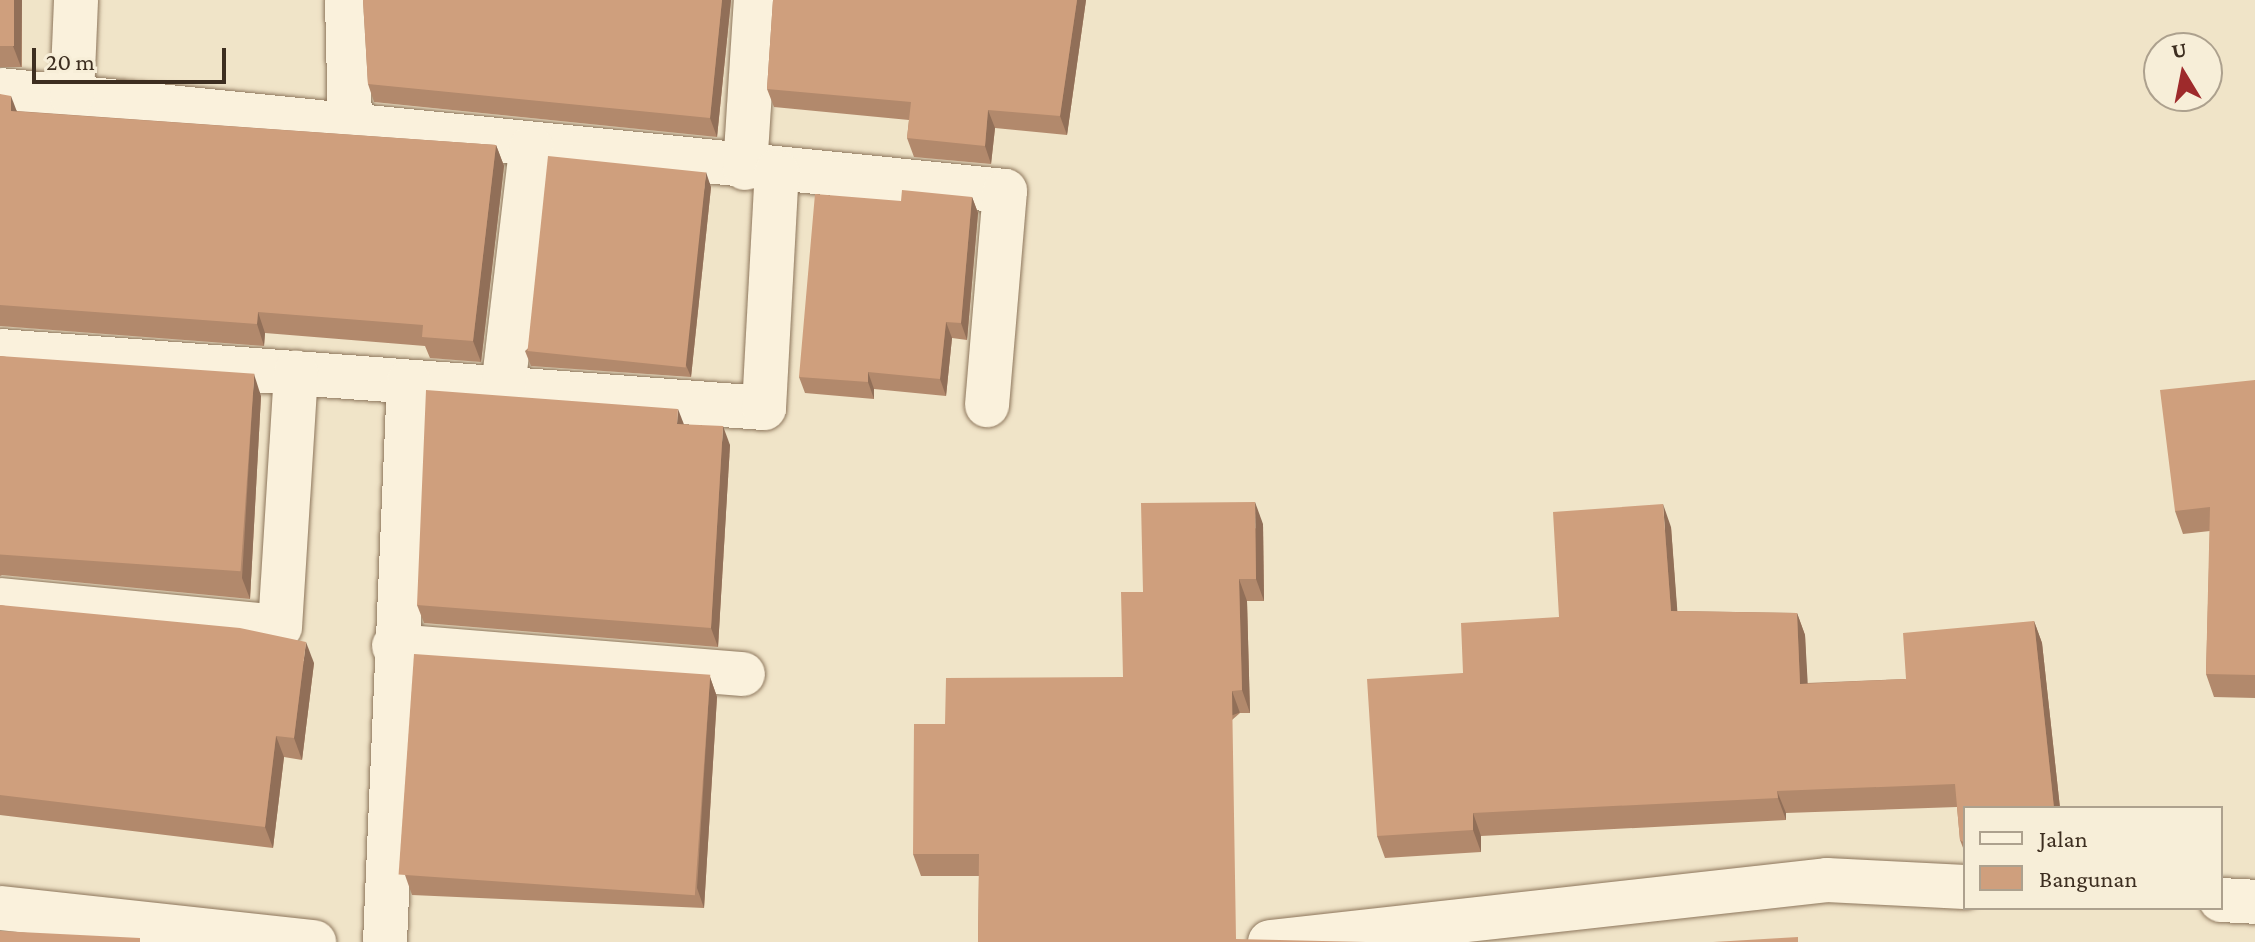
<!DOCTYPE html>
<html>
<head>
<meta charset="utf-8">
<style>
  body { margin:0 }
  #map { position:relative; width:2255px; height:942px; overflow:hidden; background:#f0e4c8; font-family:"Crimson Pro",serif }
  div>[style] { position:absolute }
  [style*='--x'] { left:calc(var(--x)*1px); top:calc(var(--y)*1px); width:calc(var(--w)*1px); rotate:calc(var(--a)*1deg) }
  .roads { filter:drop-shadow(0 0 2px #8d765c) drop-shadow(0 0 2px #8d765c) }
  .minor>* { height:44px; margin:-22px; padding:0 22px; transform-origin:22px; border-radius:22px; background:#faf1dc }
  .wall>* { inset:0; background:#b2896c; transform-origin:0 0 }
  .shaded-wall>* { inset:0; background:#916f58; transform-origin:0 0 }
  .building>* { inset:0; background:#cf9f7d; transform-origin:0 0 }
  span { translate:-50% -50%; white-space:nowrap; text-align:center; line-height:1.15; -webkit-text-stroke:8px #f7eed8; paint-order:stroke }
  .legend { position:absolute; left:1963px; top:806px; width:260px; height:104px; box-sizing:border-box; background:#f7eed8; border:2px solid #ada18e; margin:0; padding:10px 14px; list-style:none; font-size:24px; color:#3d2e20 }
  .legend li { display:flex; align-items:center; gap:16px; height:40px }
  .legend b { width:40px; border:2px solid #ada18e }
  .north { position:absolute; left:2143px; top:32px; width:80px; height:80px; box-sizing:border-box; background:#f7eed8; border:2px solid #ada18e; border-radius:50%; rotate:350deg; font-size:22px; font-weight:700; line-height:32px; text-align:center; color:#3d2e20 }
  .north::after { content:''; display:block; margin:auto; width:28px; height:36px; background:#9e2a2b; clip-path:polygon(50% 0,100% 100%,50% 72%,0 100%) }
  .scale { position:absolute; left:32px; top:48px; width:194px; height:36px; box-sizing:border-box; border:4px solid #3d2e20; border-top:0; padding-left:10px; font-size:24px; line-height:28px; white-space:nowrap; color:#3d2e20; -webkit-text-stroke:6px #f7eed8; paint-order:stroke }
</style>
</head>
<body>
<div id="map">
  <div class="roads">
    <div class="minor">
      <div style="--x:347;--y:0;--w:125;--a:88.6"></div>
      <div style="--x:0;--y:90;--w:1010;--a:5.74"></div>
      <div style="--x:1005;--y:191;--w:215;--a:94.8"></div>
      <div style="--x:72;--y:96;--w:96;--a:-87.6"></div>
      <div style="--x:745;--y:168;--w:168;--a:-86.3"></div>
      <div style="--x:0;--y:351;--w:766;--a:4.27"></div>
      <div style="--x:764;--y:408;--w:237;--a:-86.9"></div>
      <div style="--x:503;--y:388;--w:242;--a:-83.3"></div>
      <div style="--x:0;--y:600;--w:281;--a:5.5"></div>
      <div style="--x:280;--y:627;--w:255;--a:-86.4"></div>
      <div style="--x:394;--y:646;--w:350;--a:4.6"></div>
      <div style="--x:2221;--y:900;--w:34;--a:3"></div>
      <div style="--x:0;--y:908;--w:316;--a:6.2"></div>
      <div style="--x:385;--y:942;--w:561;--a:-87.55"></div>
      <div style="--x:1270;--y:942;--w:560;--a:-6.35"></div>
      <div style="--x:1827;--y:880;--w:138;--a:2.9"></div>
    </div>
  </div>
  <div class="wall">
    <div style="left:0;top:0;width:22px;height:67px"></div>
    <div style="clip-path:polygon(363px 0,731px 0,717px 137px,374px 102px,368px 84px)"></div>
    <div style="clip-path:polygon(773px 0,1086px 0,1067px 135px,995px 128px,991px 164px,914px 157px,907px 138px,909px 120px,774px 107px,767px 89px)"></div>
    <div style="clip-path:polygon(0 94px,17px 111px,496px 145px,504px 166px,481px 362px,430px 358px,425px 346px,265px 333px,264px 346px,0 326px)"></div>
    <div style="clip-path:polygon(711px 187px,691px 377px,531px 366px,525px 351px)"></div>
    <div style="clip-path:polygon(972px 197px,978px 213px,967px 340px,952px 338px,946px 396px,874px 389px,874px 399px,805px 393px,799px 377px,901px 201px)"></div>
    <div style="clip-path:polygon(0 356px,261px 396px,250px 599px,2px 575px,0 576px)"></div>
    <div style="clip-path:polygon(2255px 380px,2255px 698px,2214px 697px,2206px 674px,2210px 531px,2183px 534px,2175px 511px)"></div>
    <div style="clip-path:polygon(684px 424px,730px 445px,718px 647px,424px 623px,417px 605px)"></div>
    <div style="clip-path:polygon(1263px 524px,1264px 601px,1247px 601px,1250px 713px,1240px 713px,978px 942px,979px 876px,921px 876px,913px 854px,945px 724px,1123px 677px,1143px 592px)"></div>
    <div style="clip-path:polygon(1671px 527px,1677px 611px,1797px 613px,1805px 635px,1807px 683px,1906px 679px,2034px 621px,2042px 643px,2060px 808px,1965px 808px,1965px 853px,1960px 840px,1957px 807px,1786px 813px,1786px 820px,1481px 836px,1481px 852px,1385px 858px,1377px 836px,1463px 673px,1559px 617px)"></div>
    <div style="clip-path:polygon(0 605px,314px 663px,302px 760px,284px 757px,273px 848px,0 815px)"></div>
    <div style="clip-path:polygon(710px 677px,717px 697px,704px 908px,412px 895px,405px 875px)"></div>
  </div>
  <div class="shaded-wall">
    <div style="clip-path:polygon(14px 0,22px 0,21px 67px,13px 46px)"></div>
    <div style="clip-path:polygon(722px 0,731px 0,717px 137px,710px 118px)"></div>
    <div style="clip-path:polygon(1077px 0,1086px 0,1067px 135px,1060px 116px)"></div>
    <div style="clip-path:polygon(11px 96px,19px 117px,11px 111px)"></div>
    <div style="clip-path:polygon(988px 110px,995px 128px,991px 164px,985px 146px)"></div>
    <div style="clip-path:polygon(496px 145px,504px 166px,481px 362px,473px 341px)"></div>
    <div style="clip-path:polygon(706px 172px,711px 187px,691px 377px,685px 363px)"></div>
    <div style="clip-path:polygon(972px 197px,978px 213px,967px 340px,961px 323px)"></div>
    <div style="clip-path:polygon(258px 312px,265px 333px,264px 346px,257px 324px)"></div>
    <div style="clip-path:polygon(946px 322px,952px 338px,946px 396px,940px 379px)"></div>
    <div style="clip-path:polygon(868px 372px,874px 389px,874px 399px,868px 382px)"></div>
    <div style="clip-path:polygon(254px 374px,261px 396px,250px 599px,242px 578px)"></div>
    <div style="clip-path:polygon(678px 409px,685px 427px,677px 424px)"></div>
    <div style="clip-path:polygon(723px 426px,730px 445px,718px 647px,711px 628px)"></div>
    <div style="clip-path:polygon(1255px 502px,1263px 524px,1264px 601px,1256px 579px)"></div>
    <div style="clip-path:polygon(1663px 504px,1671px 527px,1679px 633px,1671px 611px)"></div>
    <div style="clip-path:polygon(1239px 579px,1247px 601px,1250px 713px,1242px 690px)"></div>
    <div style="clip-path:polygon(1797px 613px,1805px 635px,1809px 706px,1800px 684px)"></div>
    <div style="clip-path:polygon(2034px 621px,2042px 643px,2060px 808px,2054px 808px)"></div>
    <div style="clip-path:polygon(306px 642px,314px 663px,302px 760px,294px 738px)"></div>
    <div style="clip-path:polygon(710px 677px,717px 697px,704px 908px,697px 888px)"></div>
    <div style="left:1232px;top:691px;width:23px;height:248px;rotate:70deg"></div>
    <div style="clip-path:polygon(276px 736px,284px 757px,273px 848px,265px 827px)"></div>
    <div style="clip-path:polygon(1777px 791px,1786px 813px,1786px 820px,1778px 798px)"></div>
    <div style="clip-path:polygon(1473px 813px,1481px 836px,1481px 852px,1473px 830px)"></div>
  </div>
  <div class="building">
    <div style="left:0;top:0;width:14px;height:46px"></div>
    <div style="clip-path:polygon(363px 0,722px 0,710px 118px,368px 84px)"></div>
    <div style="clip-path:polygon(773px 0,1077px 0,1060px 116px,988px 110px,985px 146px,907px 138px,911px 102px,767px 89px)"></div>
    <div style="clip-path:polygon(0 94px,11px 96px,11px 111px,496px 145px,473px 341px,422px 337px,423px 325px,258px 312px,257px 324px,0 305px)"></div>
    <div style="left:548px;top:156px;width:159px;height:196px;rotate:6deg"></div>
    <div style="clip-path:polygon(902px 190px,972px 197px,961px 323px,946px 322px,940px 379px,868px 372px,868px 382px,799px 377px,815px 194px,901px 201px)"></div>
    <div style="left:0;top:356px;width:255px;height:198px;rotate:4deg"></div>
    <div style="clip-path:polygon(2255px 380px,2255px 675px,2206px 674px,2210px 507px,2175px 511px,2160px 390px)"></div>
    <div style="clip-path:polygon(426px 390px,678px 409px,677px 424px,723px 426px,711px 628px,417px 605px)"></div>
    <div style="clip-path:polygon(1255px 502px,1256px 579px,1239px 579px,1242px 690px,1232px 691px,1236px 939px,1366px 942px,978px 942px,979px 854px,913px 854px,914px 724px,945px 724px,946px 678px,1123px 677px,1121px 592px,1143px 592px,1141px 503px)"></div>
    <div style="clip-path:polygon(1663px 504px,1671px 611px,1797px 613px,1800px 684px,1906px 679px,1903px 633px,2034px 621px,2054px 808px,1965px 808px,1965px 843px,1960px 840px,1955px 784px,1777px 791px,1778px 798px,1473px 813px,1473px 830px,1377px 836px,1367px 679px,1463px 673px,1461px 623px,1559px 617px,1553px 512px)"></div>
    <div style="clip-path:polygon(0 605px,240px 628px,306px 642px,294px 738px,276px 736px,265px 827px,0 795px)"></div>
    <div style="left:414px;top:654px;width:297px;height:221px;rotate:4deg"></div>
    <div style="clip-path:polygon(0 931px,140px 938px,140px 942px,0 942px)"></div>
    <div style="clip-path:polygon(1798px 937px,1798px 942px,1713px 942px)"></div>
  </div>
  <ul class="legend">
  <li><b style="height:10px;background:#faf1dc"></b>Jalan</li>
  <li><b style="height:22px;background:#cf9f7d"></b>Bangunan</li>
  </ul>
  <div class="north">U</div>
  <div class="scale">20 m</div>
</div>
</body>
</html>
